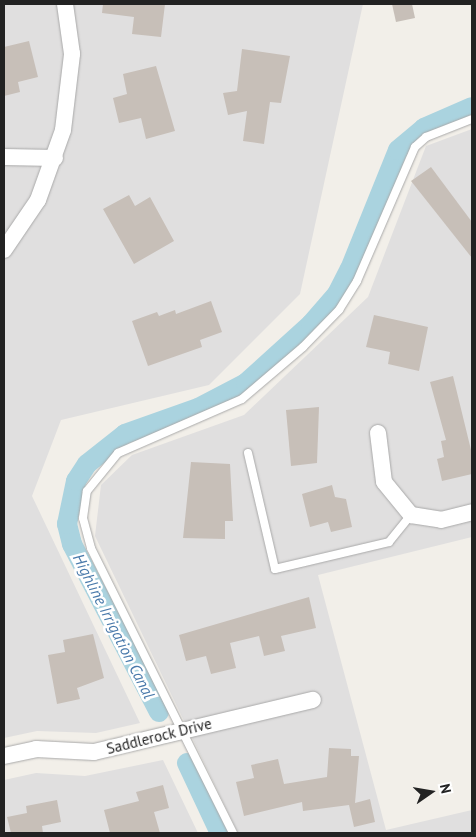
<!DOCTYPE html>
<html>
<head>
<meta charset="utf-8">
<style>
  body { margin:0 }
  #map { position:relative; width:476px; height:837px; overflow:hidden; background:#f2efe9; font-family:"PT Sans",sans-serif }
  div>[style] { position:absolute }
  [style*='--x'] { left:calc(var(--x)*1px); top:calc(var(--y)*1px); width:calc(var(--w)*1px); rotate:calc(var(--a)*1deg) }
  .residential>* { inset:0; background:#e0dfdf }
  .canal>* { height:20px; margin:-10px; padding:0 10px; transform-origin:10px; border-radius:10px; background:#aad3df }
  .building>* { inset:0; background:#c7bfb8 }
  .roads { filter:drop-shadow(0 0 1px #a9a9a9) drop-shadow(0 0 1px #a9a9a9) }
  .lane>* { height:8px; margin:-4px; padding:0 4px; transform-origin:4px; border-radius:4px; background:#fff }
  .street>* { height:16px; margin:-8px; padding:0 8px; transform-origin:8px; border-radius:8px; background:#fff }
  span { translate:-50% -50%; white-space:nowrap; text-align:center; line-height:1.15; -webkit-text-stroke:5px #fff; paint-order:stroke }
  .street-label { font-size:15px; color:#222 }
  .water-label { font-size:16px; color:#4a7aab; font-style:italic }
  .frame { position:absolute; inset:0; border:5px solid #222; pointer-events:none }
  .north { position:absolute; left:406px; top:767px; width:50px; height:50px; -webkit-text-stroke:4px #fff; paint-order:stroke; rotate:77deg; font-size:14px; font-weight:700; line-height:20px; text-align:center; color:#222 }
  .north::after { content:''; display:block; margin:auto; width:18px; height:22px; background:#222; clip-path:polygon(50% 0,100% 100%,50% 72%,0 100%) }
</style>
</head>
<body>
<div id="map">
  <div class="residential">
    <div style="clip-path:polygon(4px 4px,363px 4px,300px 294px,209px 385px,61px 420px,32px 496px,140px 723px,96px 733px,37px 731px,4px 738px)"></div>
    <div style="clip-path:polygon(472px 129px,472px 537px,318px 575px,386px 830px,472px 810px,472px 833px,238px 833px,95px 536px,101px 485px,132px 455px,244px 415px,368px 297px,426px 146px)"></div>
    <div style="clip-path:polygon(163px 760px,198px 833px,4px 833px,4px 780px,36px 773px,85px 776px)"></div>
  </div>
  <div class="canal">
    <div style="--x:159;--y:712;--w:189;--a:-117.4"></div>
    <div style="--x:72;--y:544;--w:21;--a:-104"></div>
    <div style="--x:67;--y:524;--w:44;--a:-78.2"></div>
    <div style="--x:76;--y:481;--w:20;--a:-57"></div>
    <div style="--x:87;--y:464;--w:48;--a:-38.3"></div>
    <div style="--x:125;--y:434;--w:77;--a:-19.6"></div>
    <div style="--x:198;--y:408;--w:54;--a:-27.5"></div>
    <div style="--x:246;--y:383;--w:88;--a:-42.2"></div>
    <div style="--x:311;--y:324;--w:40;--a:-49"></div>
    <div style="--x:337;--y:294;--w:28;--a:-63"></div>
    <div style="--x:350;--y:269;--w:128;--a:-68"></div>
    <div style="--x:398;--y:150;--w:34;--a:-40"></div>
    <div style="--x:424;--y:128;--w:52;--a:-23.6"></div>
    <div style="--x:187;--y:763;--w:77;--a:64.8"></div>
  </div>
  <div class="building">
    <div style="clip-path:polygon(103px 4px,165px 4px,161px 37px,132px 34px,134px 17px,102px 13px)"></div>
    <div style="clip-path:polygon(392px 4px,412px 4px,415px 18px,396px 22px)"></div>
    <div style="clip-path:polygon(29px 41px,38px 77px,18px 82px,20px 92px,4px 96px,4px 47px)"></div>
    <div style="clip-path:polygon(242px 49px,290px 56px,281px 103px,270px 102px,264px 144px,243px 141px,247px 111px,228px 115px,223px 93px,237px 91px)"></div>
    <div style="clip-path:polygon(156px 66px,175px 131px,146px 139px,141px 118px,119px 123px,113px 98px,127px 94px,123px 74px)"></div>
    <div style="clip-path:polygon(431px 167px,472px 222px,472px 258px,411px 181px)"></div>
    <div style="clip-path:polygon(129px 195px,135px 206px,150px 197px,174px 241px,134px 264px,103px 209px)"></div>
    <div style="clip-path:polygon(211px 301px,222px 332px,200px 340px,202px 347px,148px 366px,132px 321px,157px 312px,159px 316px,175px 310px,176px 314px)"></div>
    <div style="clip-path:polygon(374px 315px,428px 327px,419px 371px,388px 364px,390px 352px,366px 347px)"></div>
    <div style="clip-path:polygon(453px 376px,472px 454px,472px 474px,442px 481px,437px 459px,444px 457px,441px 441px,446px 440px,430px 382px)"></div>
    <div style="clip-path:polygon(319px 407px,317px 463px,291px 466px,286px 410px)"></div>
    <div style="clip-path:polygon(191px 462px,230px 464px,233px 521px,225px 521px,225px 539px,183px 538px)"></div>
    <div style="clip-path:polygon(332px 485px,335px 497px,346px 499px,352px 527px,331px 532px,328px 522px,310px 527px,302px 494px)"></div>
    <div style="clip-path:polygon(309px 597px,316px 628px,281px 636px,285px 651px,264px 656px,259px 636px,230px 643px,236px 668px,211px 674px,206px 656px,186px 661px,179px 635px)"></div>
    <div style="clip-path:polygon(93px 634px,104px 678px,77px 688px,80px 699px,57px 704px,48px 655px,65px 652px,63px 640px)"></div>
    <div style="clip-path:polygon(329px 748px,351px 749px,351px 756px,359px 756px,355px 803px,370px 799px,375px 822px,354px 827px,349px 805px,303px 811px,302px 802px,244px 816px,236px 782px,254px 778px,251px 765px,278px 759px,284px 784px,327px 777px)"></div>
    <div style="clip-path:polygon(163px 785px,169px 808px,154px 812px,160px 833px,110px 833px,104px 810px,139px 801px,136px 792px)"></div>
    <div style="clip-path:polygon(57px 800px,61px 822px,42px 826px,43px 833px,11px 833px,7px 817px,27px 813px,26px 806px)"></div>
  </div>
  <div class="roads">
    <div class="lane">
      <div style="--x:248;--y:453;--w:119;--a:76.9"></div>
      <div style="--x:275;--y:569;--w:117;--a:-13.3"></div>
      <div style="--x:389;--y:542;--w:35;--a:-51"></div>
      <div style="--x:233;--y:833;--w:318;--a:-116.5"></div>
      <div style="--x:91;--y:548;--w:31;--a:-105"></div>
      <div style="--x:83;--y:518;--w:27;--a:-82"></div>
      <div style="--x:87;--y:491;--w:49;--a:-50.8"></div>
      <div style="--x:118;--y:453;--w:135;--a:-23.5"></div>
      <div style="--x:242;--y:399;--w:80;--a:-40.4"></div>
      <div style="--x:303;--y:347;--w:52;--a:-45.8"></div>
      <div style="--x:339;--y:310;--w:34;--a:-58"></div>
      <div style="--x:357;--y:281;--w:146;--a:-66.6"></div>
      <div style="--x:415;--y:147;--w:15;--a:-42"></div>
      <div style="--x:426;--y:137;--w:49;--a:-21.4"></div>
    </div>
    <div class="street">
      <div style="--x:4;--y:157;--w:51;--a:1.1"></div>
      <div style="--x:4;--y:250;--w:60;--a:-55.8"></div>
      <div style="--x:38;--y:200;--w:74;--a:-70.3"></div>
      <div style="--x:63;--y:130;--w:77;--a:-83.2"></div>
      <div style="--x:72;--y:54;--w:50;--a:-98"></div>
      <div style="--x:378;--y:433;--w:49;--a:83"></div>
      <div style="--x:384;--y:482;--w:43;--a:50.7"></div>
      <div style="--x:411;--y:515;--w:30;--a:9"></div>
      <div style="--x:441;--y:520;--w:32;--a:-14"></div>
      <div style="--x:4;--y:756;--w:33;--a:-12"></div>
      <div style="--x:36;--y:749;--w:58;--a:3"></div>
      <div style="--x:94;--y:752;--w:225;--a:-13.4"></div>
    </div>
  </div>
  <div class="street-label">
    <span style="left:159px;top:736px;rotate:-14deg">Saddlerock Drive</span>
  </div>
  <div class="water-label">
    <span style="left:114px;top:626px;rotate:63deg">Highline Irrigation Canal</span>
  </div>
  <div class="frame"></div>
  <div class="north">N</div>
</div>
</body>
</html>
